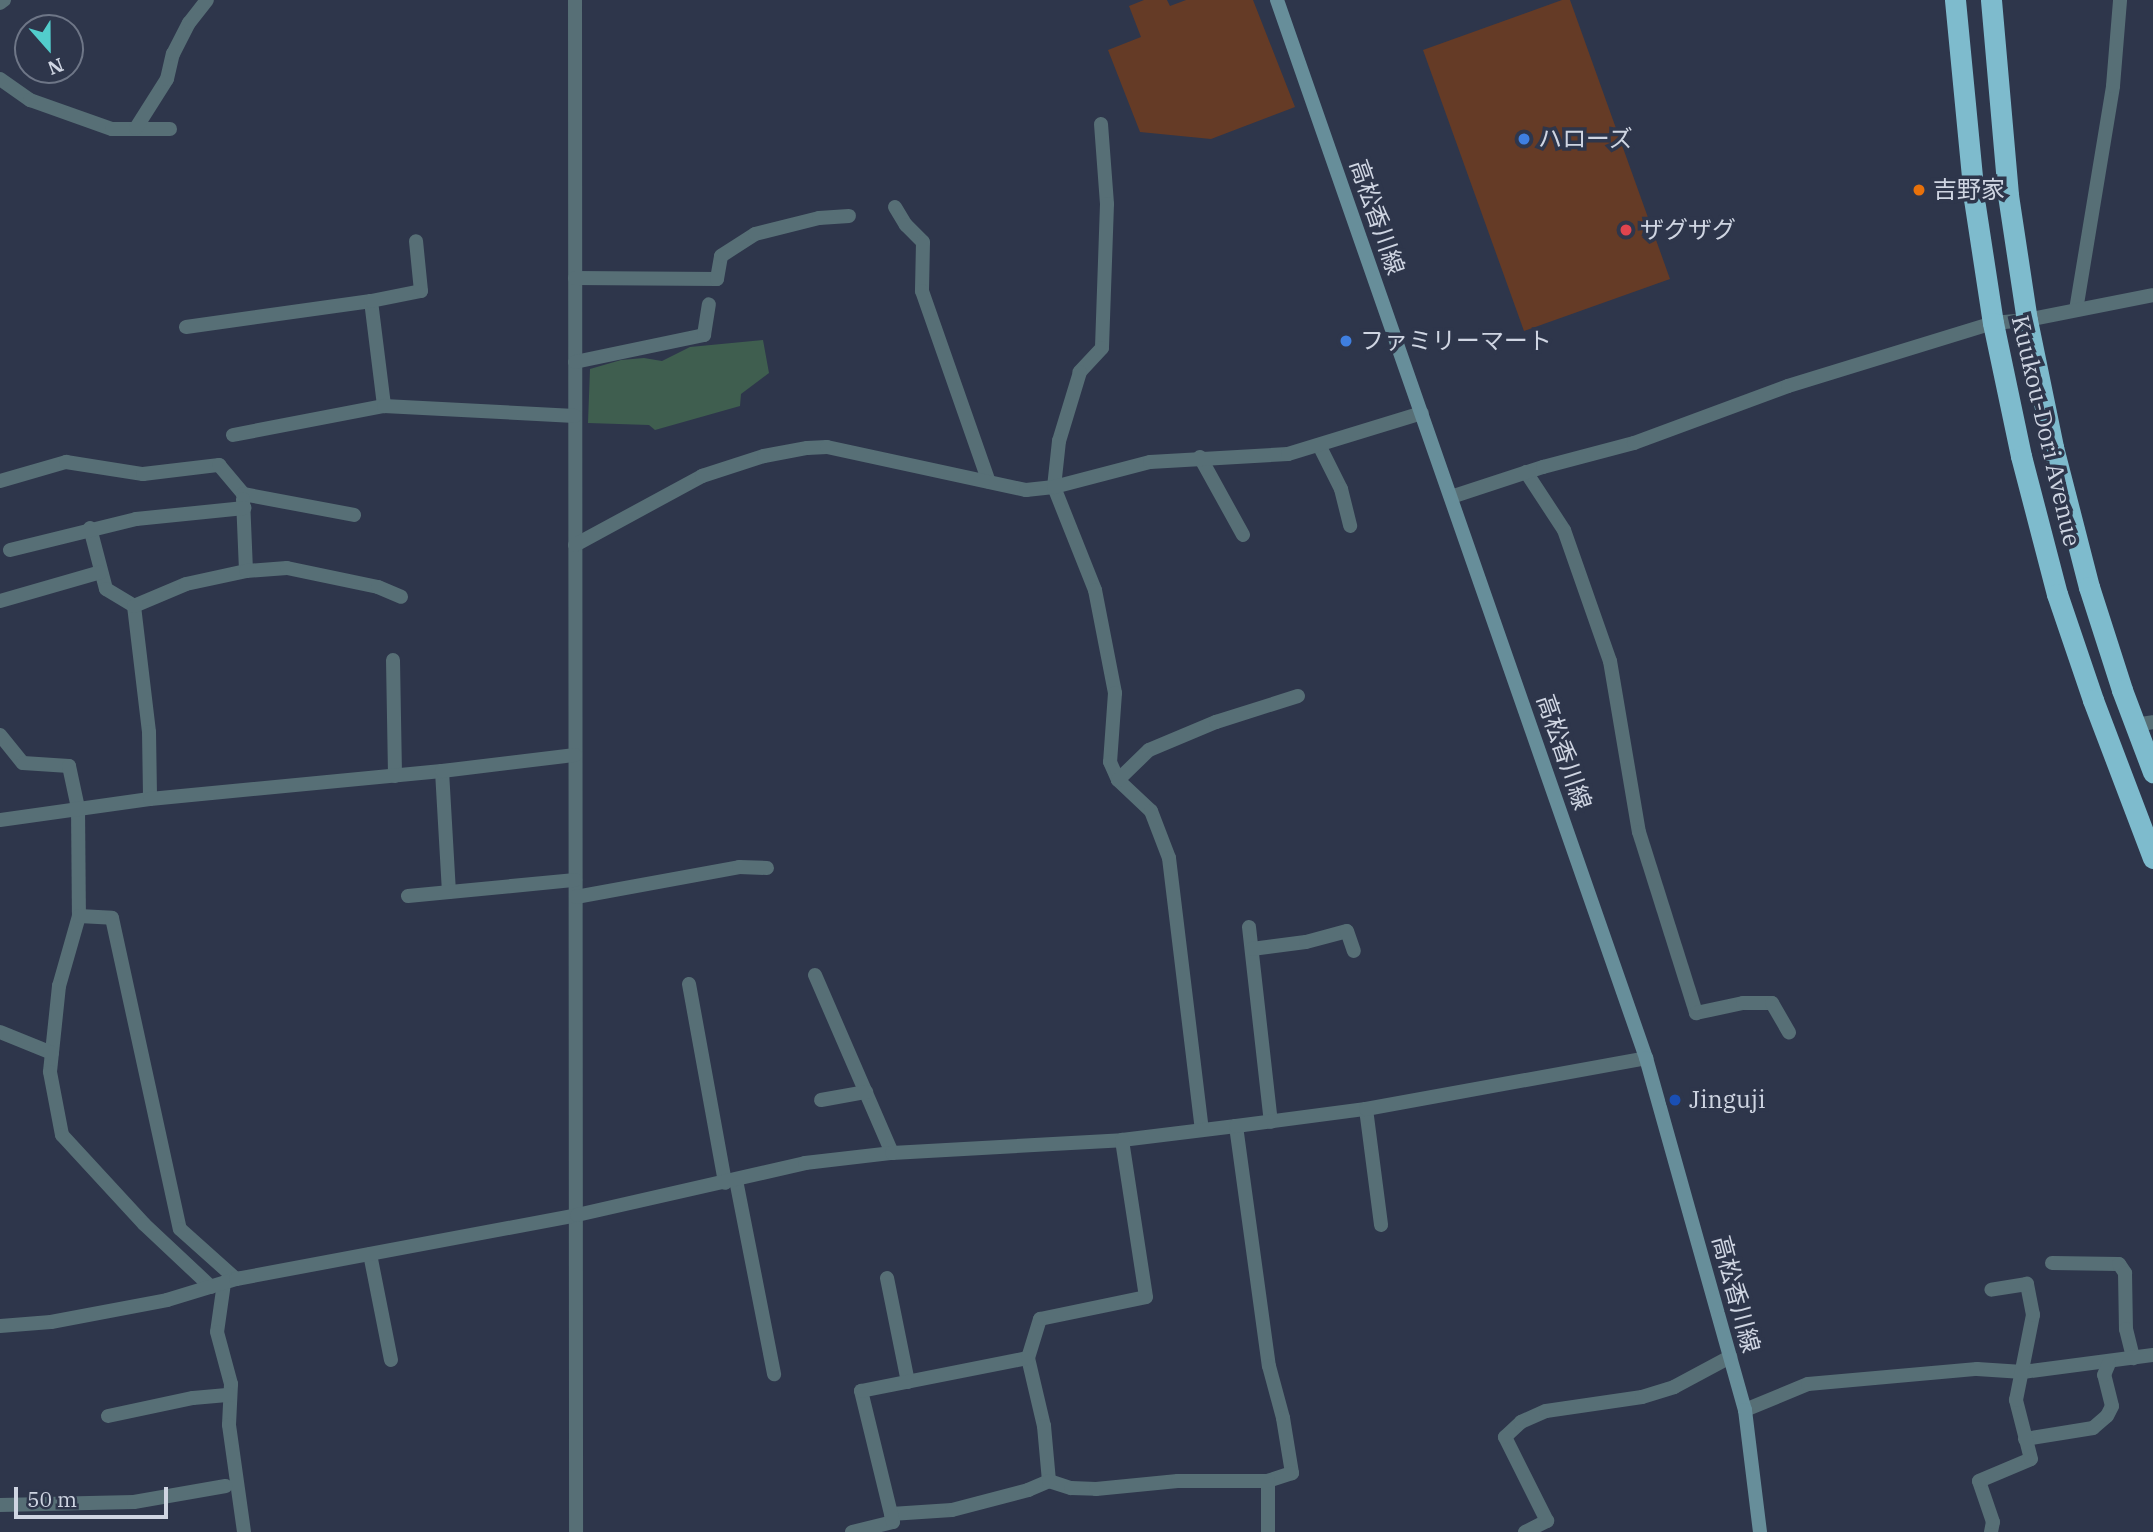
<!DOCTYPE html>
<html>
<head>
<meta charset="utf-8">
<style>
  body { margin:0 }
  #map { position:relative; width:2153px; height:1532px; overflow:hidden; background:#2e364b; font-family:"IBM Plex Serif","Noto Sans JP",serif }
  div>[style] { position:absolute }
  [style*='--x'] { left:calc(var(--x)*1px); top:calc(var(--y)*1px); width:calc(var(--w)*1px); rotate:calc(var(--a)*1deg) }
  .green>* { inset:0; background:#3f5e4f }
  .building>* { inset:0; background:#653b26 }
  .street>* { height:14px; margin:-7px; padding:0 7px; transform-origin:7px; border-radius:7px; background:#576f76 }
  .secondary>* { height:14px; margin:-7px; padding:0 7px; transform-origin:7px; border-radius:7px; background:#678e9a }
  .highway>* { height:21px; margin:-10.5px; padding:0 10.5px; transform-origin:10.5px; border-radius:10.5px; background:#7ebbcd }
  .dots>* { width:19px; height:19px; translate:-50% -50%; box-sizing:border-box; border:4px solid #2e364b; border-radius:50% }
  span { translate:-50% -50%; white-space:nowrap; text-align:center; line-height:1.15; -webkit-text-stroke:7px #2e364b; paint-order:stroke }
  .poi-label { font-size:24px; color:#cfd5e2 }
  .left { translate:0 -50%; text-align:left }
  .street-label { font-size:24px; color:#cfd5e2 }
  .north { position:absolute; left:14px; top:14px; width:70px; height:70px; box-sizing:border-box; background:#2e364b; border:2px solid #6e7687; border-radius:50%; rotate:159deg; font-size:19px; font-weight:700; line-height:28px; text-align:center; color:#cfd5e2 }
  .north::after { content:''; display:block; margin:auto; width:24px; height:32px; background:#52cdcc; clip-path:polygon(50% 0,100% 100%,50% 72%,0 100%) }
  .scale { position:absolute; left:14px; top:1487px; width:154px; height:32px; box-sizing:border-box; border:4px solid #cfd5e2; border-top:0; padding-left:9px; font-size:21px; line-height:24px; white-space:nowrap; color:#cfd5e2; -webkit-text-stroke:5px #2e364b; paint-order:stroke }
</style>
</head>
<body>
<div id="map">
  <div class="green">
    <div style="clip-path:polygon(763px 340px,769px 373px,741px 394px,740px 406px,655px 430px,649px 425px,588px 423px,590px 369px,621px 360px,644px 358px,662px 361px,690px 347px)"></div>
  </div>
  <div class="building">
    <div style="clip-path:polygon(1144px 0,1167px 0,1170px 6px,1186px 0,1253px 0,1295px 107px,1211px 139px,1140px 132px,1108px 50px,1141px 37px,1129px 6px)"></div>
    <div style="clip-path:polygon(1562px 0,1570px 0,1670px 279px,1524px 331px,1423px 50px)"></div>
  </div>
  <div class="street">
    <div style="--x:575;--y:0;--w:1532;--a:89.96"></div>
    <div style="--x:0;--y:3;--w:5;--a:-37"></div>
    <div style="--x:0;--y:79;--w:37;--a:35"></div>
    <div style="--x:30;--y:100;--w:87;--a:19.5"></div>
    <div style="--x:112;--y:129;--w:58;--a:0"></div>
    <div style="--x:1101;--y:124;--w:80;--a:85.7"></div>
    <div style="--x:1107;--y:204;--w:144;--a:92"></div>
    <div style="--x:1102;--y:348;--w:33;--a:133"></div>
    <div style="--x:1080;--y:372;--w:72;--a:106.9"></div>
    <div style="--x:1059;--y:441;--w:46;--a:96.2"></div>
    <div style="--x:1054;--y:487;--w:111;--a:68.3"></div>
    <div style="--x:1095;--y:590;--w:105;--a:79"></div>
    <div style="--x:1115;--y:693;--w:69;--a:94.1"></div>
    <div style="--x:1110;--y:762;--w:20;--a:66"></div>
    <div style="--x:1118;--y:780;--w:45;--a:43.2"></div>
    <div style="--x:1151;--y:811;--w:50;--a:69"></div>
    <div style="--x:1169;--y:858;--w:274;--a:83.1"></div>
    <div style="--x:136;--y:128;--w:58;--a:-57.7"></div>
    <div style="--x:167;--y:79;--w:26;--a:-77"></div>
    <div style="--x:173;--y:54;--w:35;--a:-63"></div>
    <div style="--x:189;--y:23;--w:29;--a:-52"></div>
    <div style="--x:895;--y:207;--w:21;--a:59"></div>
    <div style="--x:906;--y:225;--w:24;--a:45"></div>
    <div style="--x:923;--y:242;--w:49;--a:91.2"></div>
    <div style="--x:922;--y:291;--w:202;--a:70.7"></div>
    <div style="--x:575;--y:278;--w:142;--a:0.4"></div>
    <div style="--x:717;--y:279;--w:23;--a:-80"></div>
    <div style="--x:721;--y:256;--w:40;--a:-32.9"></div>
    <div style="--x:755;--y:234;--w:66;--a:-14"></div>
    <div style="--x:819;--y:218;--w:30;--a:-4"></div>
    <div style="--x:371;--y:301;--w:106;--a:82.9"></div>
    <div style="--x:2076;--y:310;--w:227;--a:-80.6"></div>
    <div style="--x:2113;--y:86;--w:86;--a:-85.3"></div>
    <div style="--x:186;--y:327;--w:187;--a:-8"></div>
    <div style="--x:371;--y:301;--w:51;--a:-11.3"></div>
    <div style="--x:421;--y:291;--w:50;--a:-95.7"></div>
    <div style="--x:575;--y:362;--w:132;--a:-11.8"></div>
    <div style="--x:704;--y:335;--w:31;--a:-81"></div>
    <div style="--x:233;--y:435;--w:154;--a:-10.9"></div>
    <div style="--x:384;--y:406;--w:191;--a:3"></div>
    <div style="--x:1319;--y:445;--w:49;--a:63.4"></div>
    <div style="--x:1341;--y:489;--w:38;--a:76"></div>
    <div style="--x:1200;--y:457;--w:89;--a:61.1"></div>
    <div style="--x:1526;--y:472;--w:69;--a:56.8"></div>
    <div style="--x:1564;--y:530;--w:139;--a:70.7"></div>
    <div style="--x:1610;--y:661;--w:173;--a:80.4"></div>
    <div style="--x:1639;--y:832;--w:190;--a:72.5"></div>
    <div style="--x:1696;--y:1013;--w:48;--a:-12"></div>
    <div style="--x:1743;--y:1003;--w:29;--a:0"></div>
    <div style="--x:1772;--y:1003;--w:34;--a:60"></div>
    <div style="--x:0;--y:481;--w:69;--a:-16.1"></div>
    <div style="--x:66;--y:462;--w:78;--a:8.9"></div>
    <div style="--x:143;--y:474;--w:77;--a:-6.8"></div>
    <div style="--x:219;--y:465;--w:38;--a:50"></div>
    <div style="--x:243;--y:494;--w:113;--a:10.7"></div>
    <div style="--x:1451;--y:497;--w:97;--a:-18.1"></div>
    <div style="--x:1543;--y:467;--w:94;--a:-14.8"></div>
    <div style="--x:1634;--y:443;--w:164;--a:-20.3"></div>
    <div style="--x:1788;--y:386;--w:214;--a:-17.1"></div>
    <div style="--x:1993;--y:323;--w:34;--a:-5"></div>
    <div style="--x:2027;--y:320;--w:128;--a:-11.2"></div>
    <div style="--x:243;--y:499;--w:72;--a:87.6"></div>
    <div style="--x:90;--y:528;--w:63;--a:75.3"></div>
    <div style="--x:106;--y:589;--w:33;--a:31"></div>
    <div style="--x:134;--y:606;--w:127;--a:83.2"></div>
    <div style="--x:149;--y:732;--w:67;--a:89.1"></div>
    <div style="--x:575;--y:545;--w:145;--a:-28.5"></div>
    <div style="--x:702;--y:476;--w:65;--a:-17.9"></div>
    <div style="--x:764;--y:456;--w:44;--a:-10.5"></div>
    <div style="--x:807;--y:448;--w:20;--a:-3"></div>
    <div style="--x:827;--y:447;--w:204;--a:12.2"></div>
    <div style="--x:1026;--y:490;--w:28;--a:-6"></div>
    <div style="--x:1054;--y:487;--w:99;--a:-14.6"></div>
    <div style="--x:1150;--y:462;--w:138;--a:-3.3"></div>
    <div style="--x:1288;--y:454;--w:140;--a:-17"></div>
    <div style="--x:10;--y:550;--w:130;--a:-13.8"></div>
    <div style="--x:136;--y:519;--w:109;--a:-5.8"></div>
    <div style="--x:0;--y:601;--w:105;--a:-16"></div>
    <div style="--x:134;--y:606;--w:56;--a:-22.9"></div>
    <div style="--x:186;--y:584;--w:61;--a:-12.2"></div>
    <div style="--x:246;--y:571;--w:41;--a:-4.2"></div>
    <div style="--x:287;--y:568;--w:93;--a:11.8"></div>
    <div style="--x:378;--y:587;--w:25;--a:23"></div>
    <div style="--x:393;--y:660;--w:116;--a:89"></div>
    <div style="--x:2135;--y:725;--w:18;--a:-9"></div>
    <div style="--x:0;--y:735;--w:36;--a:51"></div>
    <div style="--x:23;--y:763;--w:46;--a:3.7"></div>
    <div style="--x:69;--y:766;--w:43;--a:77.9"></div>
    <div style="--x:78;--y:808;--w:108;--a:89.5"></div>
    <div style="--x:79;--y:916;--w:73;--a:105.9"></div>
    <div style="--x:59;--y:986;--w:86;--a:96"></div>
    <div style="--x:50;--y:1072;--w:64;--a:79.2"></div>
    <div style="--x:62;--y:1135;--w:121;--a:47.3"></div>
    <div style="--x:144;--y:1224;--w:92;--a:43.2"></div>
    <div style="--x:442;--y:771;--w:121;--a:86.7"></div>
    <div style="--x:1118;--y:780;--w:43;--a:-44.1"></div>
    <div style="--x:1149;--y:750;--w:73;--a:-22.7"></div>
    <div style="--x:1216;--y:722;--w:86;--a:-17.6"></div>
    <div style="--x:0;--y:820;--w:151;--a:-8"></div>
    <div style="--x:150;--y:799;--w:293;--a:-5.5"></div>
    <div style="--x:442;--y:771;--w:134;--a:-6.9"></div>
    <div style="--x:408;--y:896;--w:168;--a:-5.5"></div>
    <div style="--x:576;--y:897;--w:166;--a:-10.4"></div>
    <div style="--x:739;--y:867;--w:28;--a:2"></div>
    <div style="--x:79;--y:916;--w:33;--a:3"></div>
    <div style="--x:112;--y:918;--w:318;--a:77.7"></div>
    <div style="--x:180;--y:1229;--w:75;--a:41.8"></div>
    <div style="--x:1249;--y:927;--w:196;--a:83.6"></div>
    <div style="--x:1252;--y:949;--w:54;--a:-7.4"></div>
    <div style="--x:1306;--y:942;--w:42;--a:-15"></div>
    <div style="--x:1347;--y:931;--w:21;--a:71"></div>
    <div style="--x:815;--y:975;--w:194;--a:66.6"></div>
    <div style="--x:689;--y:984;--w:202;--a:79.7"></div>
    <div style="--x:0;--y:1032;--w:56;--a:22"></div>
    <div style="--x:821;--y:1100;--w:46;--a:-10.1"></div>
    <div style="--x:1366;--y:1109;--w:117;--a:82.6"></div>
    <div style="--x:1236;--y:1126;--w:242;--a:82.2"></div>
    <div style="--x:1269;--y:1366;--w:54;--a:74.9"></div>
    <div style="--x:1283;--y:1418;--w:56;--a:80.7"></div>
    <div style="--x:1292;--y:1473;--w:25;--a:162"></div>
    <div style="--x:1268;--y:1481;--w:51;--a:90"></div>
    <div style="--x:736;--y:1180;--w:198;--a:78.9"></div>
    <div style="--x:370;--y:1254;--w:108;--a:78.8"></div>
    <div style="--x:2052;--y:1263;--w:67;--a:0.9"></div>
    <div style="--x:2119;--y:1264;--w:11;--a:56"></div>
    <div style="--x:2125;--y:1273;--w:56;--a:89"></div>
    <div style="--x:2126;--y:1329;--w:30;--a:76"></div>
    <div style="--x:887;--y:1278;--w:106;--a:78.6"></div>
    <div style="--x:224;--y:1283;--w:49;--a:98.1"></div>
    <div style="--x:217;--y:1332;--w:54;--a:74.9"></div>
    <div style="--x:231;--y:1384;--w:41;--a:92.8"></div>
    <div style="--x:229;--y:1425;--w:108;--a:82"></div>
    <div style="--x:0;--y:1326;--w:51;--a:-4.5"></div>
    <div style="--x:51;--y:1322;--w:118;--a:-10.7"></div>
    <div style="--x:167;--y:1300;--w:72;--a:-16.9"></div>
    <div style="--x:236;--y:1279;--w:347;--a:-10.6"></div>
    <div style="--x:577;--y:1215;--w:234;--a:-12.8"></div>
    <div style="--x:805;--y:1163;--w:88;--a:-6.6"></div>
    <div style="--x:892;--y:1153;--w:230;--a:-3.2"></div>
    <div style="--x:1122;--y:1140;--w:115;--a:-7"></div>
    <div style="--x:1236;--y:1126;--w:131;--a:-7.5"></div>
    <div style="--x:1366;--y:1109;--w:285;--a:-10.3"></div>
    <div style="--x:1028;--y:1358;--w:70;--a:76.8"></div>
    <div style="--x:1044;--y:1426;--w:55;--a:84.8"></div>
    <div style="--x:1745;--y:1410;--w:68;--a:-22.4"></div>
    <div style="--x:1808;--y:1384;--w:170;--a:-5.1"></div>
    <div style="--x:1977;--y:1369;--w:46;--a:3.7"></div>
    <div style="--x:2023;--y:1372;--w:131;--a:-7.5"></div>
    <div style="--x:108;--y:1416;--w:87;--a:-12"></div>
    <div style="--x:193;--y:1398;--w:37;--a:-5"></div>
    <div style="--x:2025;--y:1439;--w:69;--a:-9.2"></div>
    <div style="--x:2093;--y:1428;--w:18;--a:-41"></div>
    <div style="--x:2107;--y:1416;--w:11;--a:-63"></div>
    <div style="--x:2112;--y:1406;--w:32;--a:-104"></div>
    <div style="--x:2104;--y:1375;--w:13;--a:-67"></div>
    <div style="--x:0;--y:1505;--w:134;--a:-1.3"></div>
    <div style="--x:134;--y:1502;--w:93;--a:-9.9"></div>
    <div style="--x:891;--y:1514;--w:61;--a:-3.8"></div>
    <div style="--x:952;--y:1510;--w:79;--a:-14.7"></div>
    <div style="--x:1028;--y:1490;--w:23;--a:-23"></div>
    <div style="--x:1049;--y:1481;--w:23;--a:18"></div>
    <div style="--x:1071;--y:1488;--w:25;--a:2"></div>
    <div style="--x:1096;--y:1489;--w:82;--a:-5.6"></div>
    <div style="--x:1178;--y:1481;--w:90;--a:0"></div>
    <div style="--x:852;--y:1532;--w:42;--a:-13.7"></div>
    <div style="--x:893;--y:1522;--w:135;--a:-103.7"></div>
    <div style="--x:861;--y:1391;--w:170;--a:-11.2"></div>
    <div style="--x:1028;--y:1358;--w:41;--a:-72.9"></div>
    <div style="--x:1040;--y:1319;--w:108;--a:-11.7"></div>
    <div style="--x:1146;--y:1297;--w:159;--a:-98.7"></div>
    <div style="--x:1525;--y:1532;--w:25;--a:-27"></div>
    <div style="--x:1547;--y:1521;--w:94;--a:-116.6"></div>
    <div style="--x:1505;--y:1437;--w:22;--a:-43"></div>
    <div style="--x:1521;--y:1422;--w:27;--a:-24"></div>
    <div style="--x:1546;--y:1411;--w:97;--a:-8.3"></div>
    <div style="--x:1642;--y:1397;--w:34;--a:-17"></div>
    <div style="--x:1674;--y:1387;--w:64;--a:-28.2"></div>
    <div style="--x:1991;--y:1532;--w:10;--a:-79"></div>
    <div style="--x:1993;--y:1522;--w:43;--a:-108.9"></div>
    <div style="--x:1979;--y:1481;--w:56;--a:-22.9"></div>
    <div style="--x:2031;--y:1459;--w:61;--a:-104.3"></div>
    <div style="--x:2016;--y:1400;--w:87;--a:-78.7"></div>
    <div style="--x:2033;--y:1315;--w:32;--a:-101"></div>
    <div style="--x:2027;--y:1284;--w:36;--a:171"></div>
  </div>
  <div class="secondary">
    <div style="--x:1277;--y:0;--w:1121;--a:70.77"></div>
    <div style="--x:1646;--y:1058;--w:366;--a:74.3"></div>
    <div style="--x:1745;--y:1410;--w:123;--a:83"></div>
  </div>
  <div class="highway">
    <div style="--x:1955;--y:0;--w:200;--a:84.5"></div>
    <div style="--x:1974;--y:199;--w:125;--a:81.3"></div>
    <div style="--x:1993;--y:323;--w:136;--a:78.1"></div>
    <div style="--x:2021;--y:456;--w:143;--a:75.4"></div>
    <div style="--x:2057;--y:594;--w:112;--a:71.2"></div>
    <div style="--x:2093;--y:700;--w:169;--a:69.2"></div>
    <div style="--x:1991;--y:0;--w:196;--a:85"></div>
    <div style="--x:2008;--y:195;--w:126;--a:81.4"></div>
    <div style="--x:2027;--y:320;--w:130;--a:78.4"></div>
    <div style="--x:2053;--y:447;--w:145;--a:75.6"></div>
    <div style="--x:2089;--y:587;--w:108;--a:72.2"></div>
    <div style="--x:2122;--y:690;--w:88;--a:69.3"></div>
  </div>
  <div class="dots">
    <div style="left:1524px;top:139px;background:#3f7fe0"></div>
    <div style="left:1919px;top:190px;background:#e8710a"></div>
    <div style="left:1626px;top:230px;background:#e0444e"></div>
    <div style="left:1346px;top:341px;background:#3f7fe0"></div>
    <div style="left:1675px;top:1100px;background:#1a4fb4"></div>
  </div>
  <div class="poi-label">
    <span class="left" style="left:1538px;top:139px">ハローズ</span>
    <span class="left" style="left:1933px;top:190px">吉野家</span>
    <span class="left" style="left:1640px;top:230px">ザグザグ</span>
    <span class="left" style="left:1360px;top:341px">ファミリーマート</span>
    <span class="left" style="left:1689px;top:1100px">Jinguji</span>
  </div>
  <div class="street-label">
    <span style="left:1377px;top:217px;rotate:71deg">高松香川線</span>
    <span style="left:2046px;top:431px;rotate:77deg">Kuukou-Dori Avenue</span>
    <span style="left:1564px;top:752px;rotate:71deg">高松香川線</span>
    <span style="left:1736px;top:1294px;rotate:75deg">高松香川線</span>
  </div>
  <div class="north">N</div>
  <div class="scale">50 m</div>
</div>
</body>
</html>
